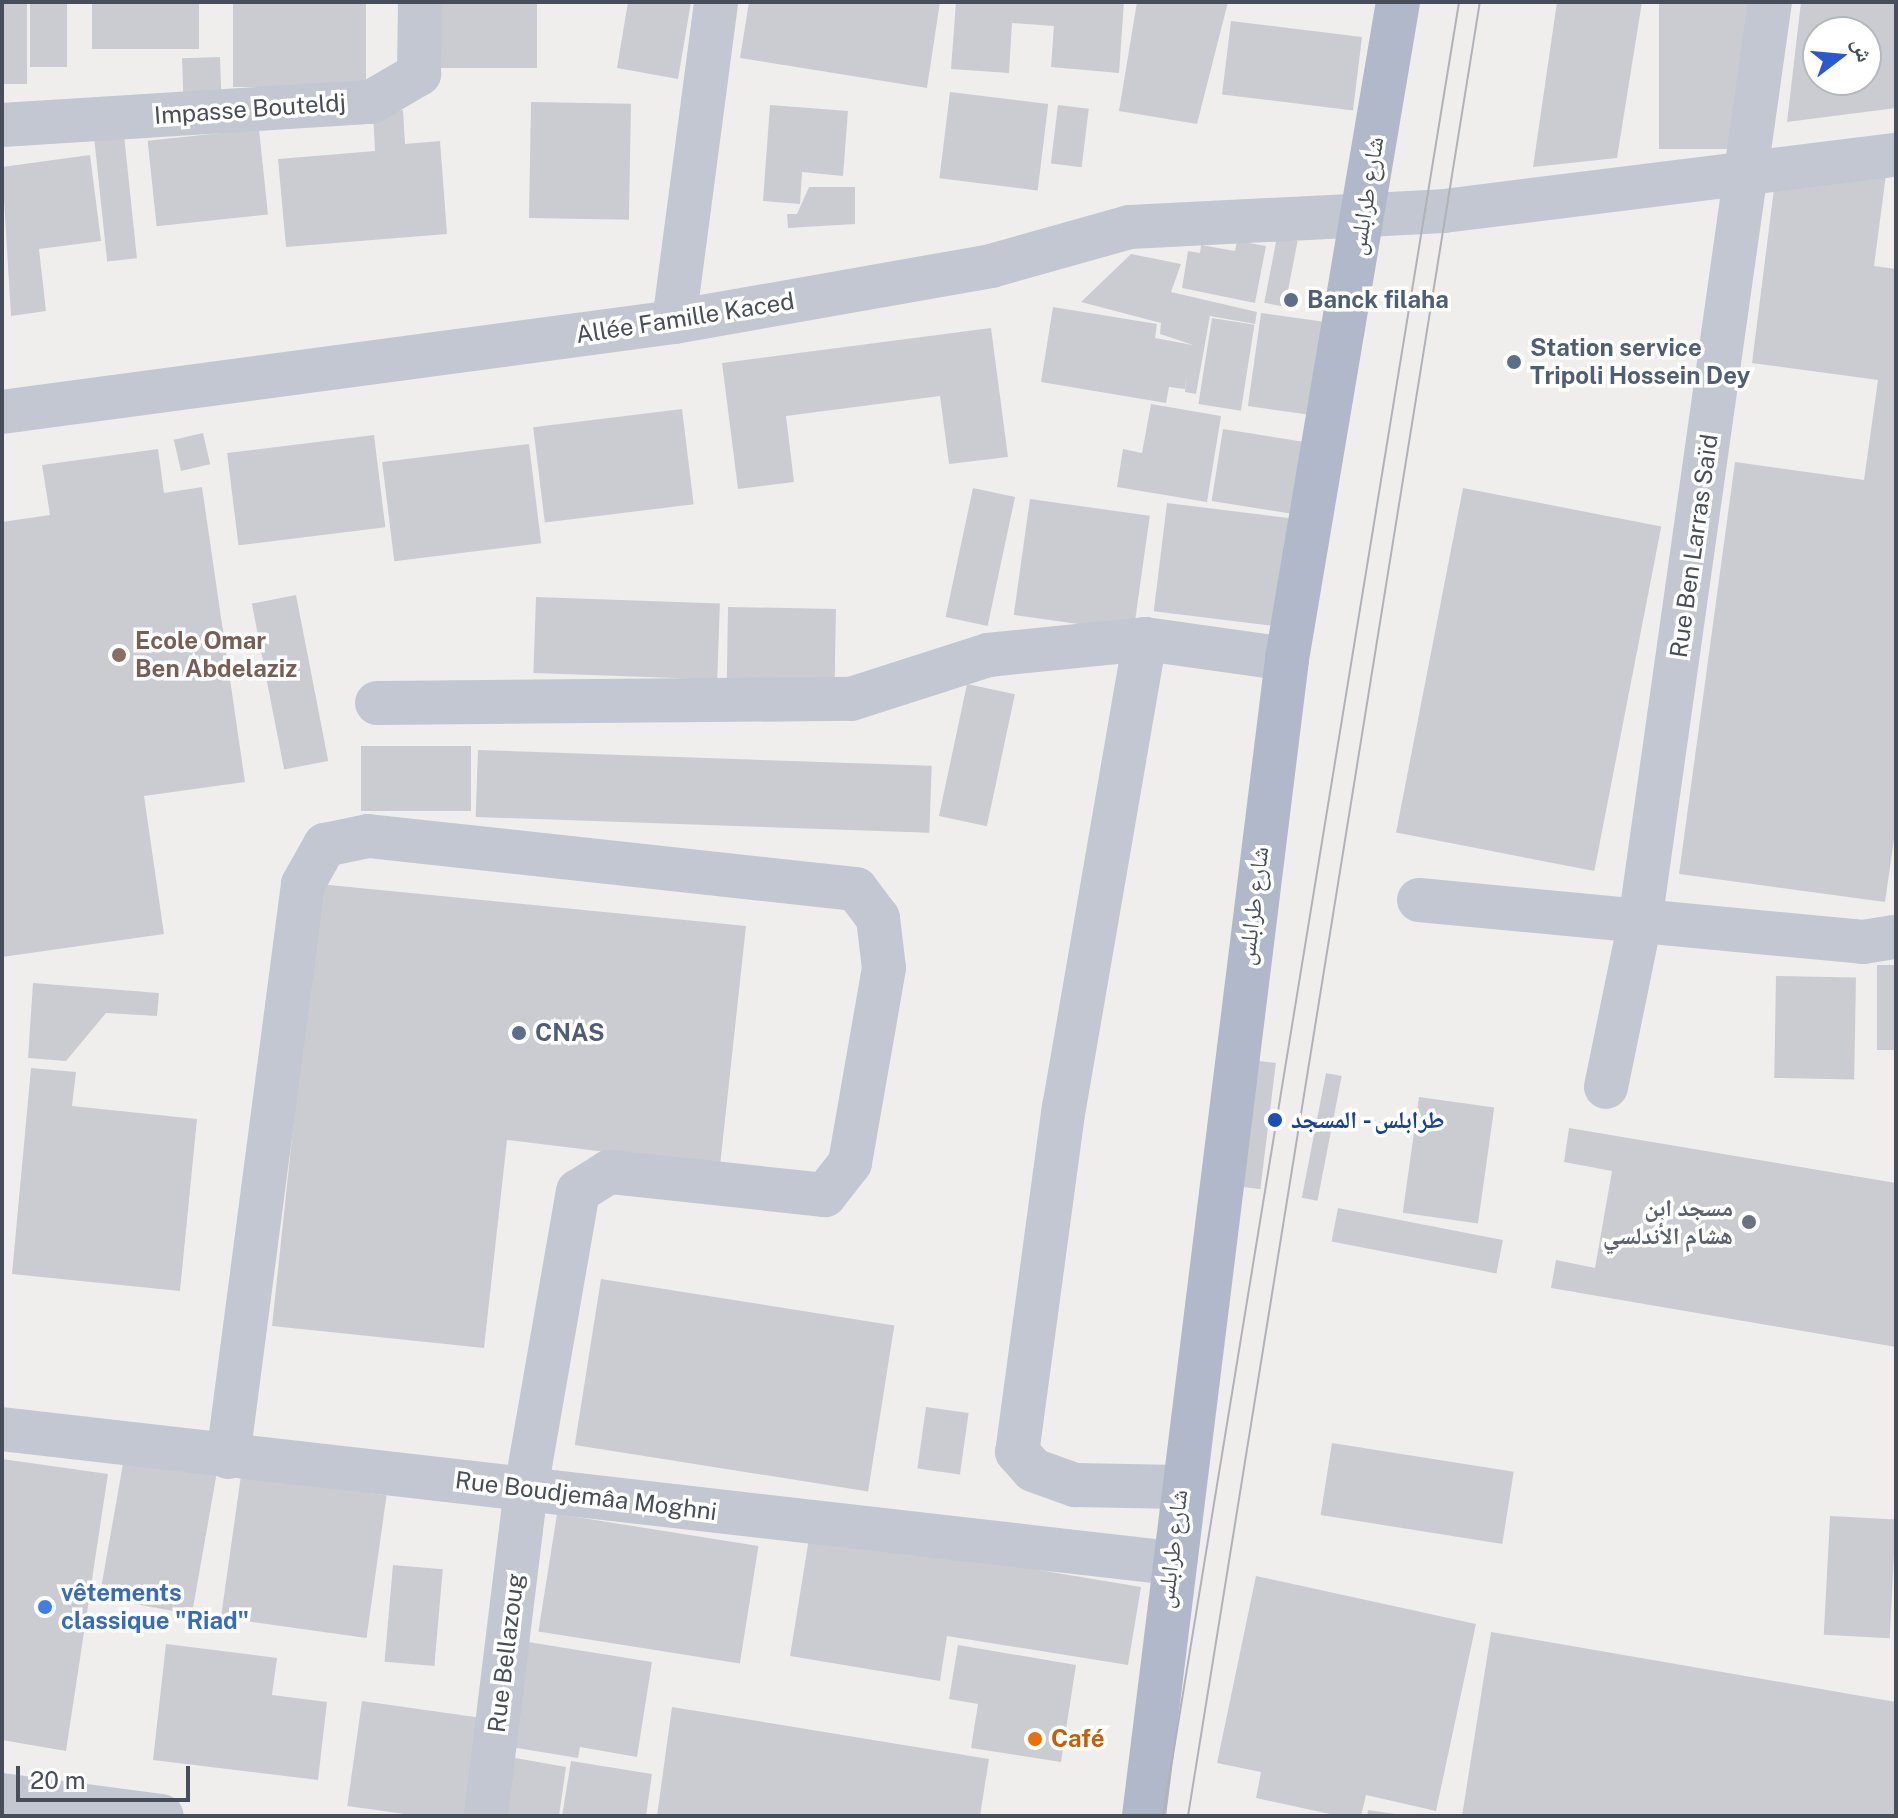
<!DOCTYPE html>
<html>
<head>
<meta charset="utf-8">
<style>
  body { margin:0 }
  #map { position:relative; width:1898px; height:1818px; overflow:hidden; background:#f0eeed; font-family:"Public Sans","Noto Naskh Arabic",sans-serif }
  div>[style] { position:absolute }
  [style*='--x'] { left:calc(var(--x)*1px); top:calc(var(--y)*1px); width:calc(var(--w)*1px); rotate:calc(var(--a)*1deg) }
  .building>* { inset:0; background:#cbccd2; transform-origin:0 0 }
  .minor>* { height:44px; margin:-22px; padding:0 22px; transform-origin:22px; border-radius:22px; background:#c2c7d1 }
  .major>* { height:44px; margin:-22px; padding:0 22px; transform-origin:22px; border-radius:22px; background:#b0b8ca }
  .tram>* { height:2px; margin:-1px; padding:0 1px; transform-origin:1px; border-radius:1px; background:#b0b2b7 }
  .dots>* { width:22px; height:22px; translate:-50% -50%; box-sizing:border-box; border:4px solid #fff; border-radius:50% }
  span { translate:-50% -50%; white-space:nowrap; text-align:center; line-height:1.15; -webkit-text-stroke:7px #fff; paint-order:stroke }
  .street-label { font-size:24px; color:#474e59 }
  .service-label { font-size:24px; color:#4e5e75; font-weight:700 }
  .left { translate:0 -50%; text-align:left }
  .education-label { font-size:24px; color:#785e54; font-weight:700 }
  .transit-label { font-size:24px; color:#164399; font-weight:700 }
  .worship-label { font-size:24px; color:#5b616d; font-weight:700 }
  .right { translate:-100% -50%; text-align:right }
  .shop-label { font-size:24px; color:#366cbe; font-weight:700 }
  .food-label { font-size:24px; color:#c56008; font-weight:700 }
  .frame { position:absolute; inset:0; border:4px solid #474e59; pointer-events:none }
  .north { position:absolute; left:1802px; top:16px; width:80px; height:80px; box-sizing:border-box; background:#fff; border:2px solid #b5b8bd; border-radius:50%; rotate:74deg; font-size:22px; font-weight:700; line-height:32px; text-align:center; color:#474e59 }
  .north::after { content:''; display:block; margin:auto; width:28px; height:36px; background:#2b58cc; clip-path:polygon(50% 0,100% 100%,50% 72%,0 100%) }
  .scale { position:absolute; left:16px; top:1766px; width:174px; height:36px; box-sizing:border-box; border:4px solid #474e59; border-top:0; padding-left:10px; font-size:24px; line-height:28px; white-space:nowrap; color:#474e59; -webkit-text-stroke:6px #fff; paint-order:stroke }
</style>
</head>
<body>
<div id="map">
  <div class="building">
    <div style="left:2px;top:2px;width:25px;height:82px"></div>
    <div style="left:30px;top:2px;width:37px;height:65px"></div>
    <div style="left:92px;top:2px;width:107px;height:47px"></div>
    <div style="left:233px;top:2px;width:133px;height:85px"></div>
    <div style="left:438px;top:2px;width:99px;height:66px"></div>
    <div style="clip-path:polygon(628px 2px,691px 2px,678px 79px,617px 68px)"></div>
    <div style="clip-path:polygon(749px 2px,940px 2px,927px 88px,740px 58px)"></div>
    <div style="clip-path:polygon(956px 2px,1124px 2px,1119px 73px,1051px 67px,1054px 26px,1012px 23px,1009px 73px,951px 69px)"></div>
    <div style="clip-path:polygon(1137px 2px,1228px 2px,1197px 124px,1119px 111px)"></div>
    <div style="clip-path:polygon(1557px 2px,1642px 2px,1617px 158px,1533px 167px)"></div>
    <div style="left:1659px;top:2px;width:99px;height:147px"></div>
    <div style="clip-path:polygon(evenodd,1801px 2px,1896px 2px,1896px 108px,1787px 122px,1801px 2px,1818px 32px,1866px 32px,1866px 80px,1818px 80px,1818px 32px)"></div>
    <div style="left:1231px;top:21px;width:132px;height:74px;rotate:7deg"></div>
    <div style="left:220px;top:57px;width:34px;height:38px;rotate:88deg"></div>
    <div style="left:950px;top:92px;width:99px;height:87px;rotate:7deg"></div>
    <div style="left:531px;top:102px;width:100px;height:116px;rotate:1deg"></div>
    <div style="clip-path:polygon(770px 105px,848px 111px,843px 176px,802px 172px,800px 204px,763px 201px)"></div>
    <div style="left:1058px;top:105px;width:31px;height:59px;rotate:7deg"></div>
    <div style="clip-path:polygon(403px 110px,405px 144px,440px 141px,447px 234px,286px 247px,278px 159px,375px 151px,373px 113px)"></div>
    <div style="left:259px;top:129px;width:86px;height:112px;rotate:84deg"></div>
    <div style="left:124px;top:135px;width:124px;height:30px;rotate:84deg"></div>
    <div style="clip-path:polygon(90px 155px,101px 241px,39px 249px,46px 311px,11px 316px,2px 167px)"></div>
    <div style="clip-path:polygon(1887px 167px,1874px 266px,1896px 269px,1896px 825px,1885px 902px,1679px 874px,1735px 462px,1864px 480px,1878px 380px,1752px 363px,1774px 189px)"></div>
    <div style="clip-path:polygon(809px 187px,855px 187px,855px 224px,788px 228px,787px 214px,797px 214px)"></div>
    <div style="left:1277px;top:237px;width:21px;height:67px;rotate:11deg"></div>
    <div style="clip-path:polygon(1237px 241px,1266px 246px,1255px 303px,1182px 288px,1188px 251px,1200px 253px,1201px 245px,1235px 251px)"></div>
    <div style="clip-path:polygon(1131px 254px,1181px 264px,1171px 292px,1257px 312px,1255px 324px,1210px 316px,1196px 394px,1185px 392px,1187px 374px,1185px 389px,1169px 387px,1166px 403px,1041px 382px,1053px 307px,1157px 324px,1155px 338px,1193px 345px,1160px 334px,1161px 323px,1081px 302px)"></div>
    <div style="left:1261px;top:313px;width:78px;height:94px;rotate:8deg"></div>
    <div style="left:1212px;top:318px;width:43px;height:87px;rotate:9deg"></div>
    <div style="clip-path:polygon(991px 328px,1008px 457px,949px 464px,940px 396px,786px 416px,794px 482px,738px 489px,722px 363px)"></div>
    <div style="clip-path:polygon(1151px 404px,1221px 416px,1207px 502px,1117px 487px,1123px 449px,1142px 453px)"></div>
    <div style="left:682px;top:409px;width:96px;height:150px;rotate:83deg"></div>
    <div style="left:1223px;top:429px;width:81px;height:73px;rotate:9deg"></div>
    <div style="left:203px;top:433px;width:32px;height:30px;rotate:77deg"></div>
    <div style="left:374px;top:435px;width:93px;height:148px;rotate:83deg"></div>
    <div style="left:529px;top:444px;width:100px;height:148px;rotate:83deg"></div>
    <div style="clip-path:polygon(158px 449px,164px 493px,202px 487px,245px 782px,144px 796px,164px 934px,2px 957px,2px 522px,50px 515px,42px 465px)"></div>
    <div style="left:973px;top:488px;width:43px;height:132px;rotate:12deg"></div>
    <div style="left:1463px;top:488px;width:202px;height:351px;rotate:11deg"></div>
    <div style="left:1030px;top:499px;width:121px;height:117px;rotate:8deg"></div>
    <div style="left:1167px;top:503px;width:127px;height:109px;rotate:7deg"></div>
    <div style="left:296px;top:595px;width:169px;height:45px;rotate:79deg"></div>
    <div style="left:536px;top:597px;width:184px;height:76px;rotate:2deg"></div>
    <div style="left:728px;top:607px;width:108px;height:85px;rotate:1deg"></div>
    <div style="left:967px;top:684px;width:49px;height:135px;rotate:12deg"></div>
    <div style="left:361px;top:746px;width:110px;height:65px"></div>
    <div style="left:478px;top:750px;width:454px;height:67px;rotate:2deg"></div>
    <div style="clip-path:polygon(319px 884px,746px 926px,720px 1166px,507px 1140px,484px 1348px,272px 1326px)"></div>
    <div style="left:1877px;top:965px;width:19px;height:85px"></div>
    <div style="left:1776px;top:976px;width:80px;height:102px;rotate:1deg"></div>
    <div style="clip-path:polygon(33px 983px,159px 993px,157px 1016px,106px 1013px,66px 1061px,28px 1058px)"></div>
    <div style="left:1259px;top:1061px;width:17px;height:127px;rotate:7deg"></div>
    <div style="clip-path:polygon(31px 1068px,76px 1072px,72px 1106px,197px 1119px,180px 1291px,12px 1274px)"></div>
    <div style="left:1326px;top:1073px;width:16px;height:127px;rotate:11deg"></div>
    <div style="left:1419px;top:1097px;width:76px;height:117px;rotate:8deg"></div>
    <div style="clip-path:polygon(1569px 1128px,1896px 1183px,1896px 1347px,1551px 1288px,1556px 1260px,1595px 1268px,1612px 1171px,1564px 1162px)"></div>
    <div style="left:1338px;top:1208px;width:168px;height:34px;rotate:11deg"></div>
    <div style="left:601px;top:1279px;width:297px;height:168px;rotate:9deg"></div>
    <div style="left:926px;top:1407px;width:43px;height:62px;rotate:8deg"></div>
    <div style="left:1332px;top:1443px;width:184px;height:73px;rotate:9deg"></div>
    <div style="left:124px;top:1458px;width:94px;height:142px;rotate:10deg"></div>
    <div style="clip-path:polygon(2px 1459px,108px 1474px,66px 1751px,2px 1740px)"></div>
    <div style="left:241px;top:1475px;width:147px;height:144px;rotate:8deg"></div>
    <div style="left:557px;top:1514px;width:204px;height:119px;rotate:9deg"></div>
    <div style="left:1830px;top:1516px;width:66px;height:119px;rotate:3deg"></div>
    <div style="clip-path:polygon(810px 1532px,1141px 1587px,1128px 1665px,947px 1636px,940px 1681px,790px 1656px)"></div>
    <div style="left:393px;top:1565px;width:50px;height:97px;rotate:5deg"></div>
    <div style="clip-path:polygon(1256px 1576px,1476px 1624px,1436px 1811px,1366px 1795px,1361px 1816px,1339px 1816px,1256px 1798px,1261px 1772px,1217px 1763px)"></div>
    <div style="clip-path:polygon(1491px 1632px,1896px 1702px,1896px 1816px,1462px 1816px)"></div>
    <div style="clip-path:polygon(522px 1641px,652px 1662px,637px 1757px,580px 1747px,578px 1758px,505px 1746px)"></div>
    <div style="clip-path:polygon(166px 1644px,277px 1658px,272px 1695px,327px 1702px,318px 1780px,153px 1760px)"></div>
    <div style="clip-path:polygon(958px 1645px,1076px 1665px,1061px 1762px,971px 1748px,978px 1704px,949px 1699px)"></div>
    <div style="left:362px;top:1701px;width:125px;height:106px;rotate:8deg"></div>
    <div style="clip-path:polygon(672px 1707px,989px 1759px,980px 1816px,657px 1816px)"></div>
    <div style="clip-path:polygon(503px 1756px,566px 1767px,559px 1816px,493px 1816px)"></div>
    <div style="clip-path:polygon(571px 1761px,652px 1774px,646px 1816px,562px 1816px)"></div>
    <div style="clip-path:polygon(1368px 1810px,1395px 1814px,1394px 1816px,1367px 1816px)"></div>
  </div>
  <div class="minor">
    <div style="--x:2;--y:125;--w:370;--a:-3.6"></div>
    <div style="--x:371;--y:102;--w:56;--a:-30.3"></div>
    <div style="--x:419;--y:74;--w:72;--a:-89.2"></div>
    <div style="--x:674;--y:322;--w:323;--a:-82.5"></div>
    <div style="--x:2;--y:412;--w:678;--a:-7.63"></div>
    <div style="--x:674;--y:322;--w:322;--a:-10"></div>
    <div style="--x:991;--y:266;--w:144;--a:-15.7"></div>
    <div style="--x:1130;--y:227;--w:314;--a:-2.9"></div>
    <div style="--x:1444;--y:211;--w:455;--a:-7.1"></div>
    <div style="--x:1145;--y:639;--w:474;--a:99.8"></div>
    <div style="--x:1064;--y:1106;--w:349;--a:97.7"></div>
    <div style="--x:1017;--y:1452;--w:24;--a:48"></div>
    <div style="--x:1033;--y:1470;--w:45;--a:19.7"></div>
    <div style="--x:1075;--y:1485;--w:105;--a:1.1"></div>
    <div style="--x:377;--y:703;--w:474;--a:-0.5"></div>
    <div style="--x:851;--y:699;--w:144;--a:-17.8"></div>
    <div style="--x:988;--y:655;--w:158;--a:-5.8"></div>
    <div style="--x:1145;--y:639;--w:143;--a:8"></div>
    <div style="--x:1419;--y:900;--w:446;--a:5.4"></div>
    <div style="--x:1863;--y:942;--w:33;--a:-9"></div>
    <div style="--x:1606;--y:1087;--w:168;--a:-78.4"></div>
    <div style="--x:1640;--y:922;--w:929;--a:-81.96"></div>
    <div style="--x:2;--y:1429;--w:1176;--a:6.54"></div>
    <div style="--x:228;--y:1457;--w:578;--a:-82.54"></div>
    <div style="--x:303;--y:884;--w:45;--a:-60.6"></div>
    <div style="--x:325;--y:845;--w:44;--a:-11.8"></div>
    <div style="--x:368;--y:836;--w:491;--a:6.2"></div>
    <div style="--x:856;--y:889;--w:36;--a:53"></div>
    <div style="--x:878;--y:918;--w:50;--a:83.2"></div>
    <div style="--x:884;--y:968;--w:198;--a:99.9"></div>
    <div style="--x:850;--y:1163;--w:41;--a:128"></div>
    <div style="--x:825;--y:1195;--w:217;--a:-173.9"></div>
    <div style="--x:609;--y:1172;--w:36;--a:148"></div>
    <div style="--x:578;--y:1191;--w:303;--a:99.9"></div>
    <div style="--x:526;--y:1489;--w:329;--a:97"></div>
    <div style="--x:2;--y:1795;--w:161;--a:7.5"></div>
  </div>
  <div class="major">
    <div style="--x:1144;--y:1816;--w:1166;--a:-82.95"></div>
    <div style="--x:1287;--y:659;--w:666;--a:-80.41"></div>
  </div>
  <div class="tram">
    <div style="--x:1163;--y:1816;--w:1838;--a:-80.73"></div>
    <div style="--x:1188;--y:1816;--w:1837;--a:-80.86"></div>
  </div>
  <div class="dots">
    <div style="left:1291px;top:300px;background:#5c6f8a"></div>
    <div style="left:1514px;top:362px;background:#5c6f8a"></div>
    <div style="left:119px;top:655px;background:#8d6e63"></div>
    <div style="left:519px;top:1033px;background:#5c6f8a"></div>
    <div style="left:1275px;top:1120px;background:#1a4fb4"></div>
    <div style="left:1749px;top:1222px;background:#6b7280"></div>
    <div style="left:45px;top:1607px;background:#3f7fe0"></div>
    <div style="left:1035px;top:1739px;background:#e8710a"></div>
  </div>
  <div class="street-label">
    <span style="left:250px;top:109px;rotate:-4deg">Impasse Bouteldj</span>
    <span style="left:1366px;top:196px;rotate:-81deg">شارع طرابلس</span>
    <span style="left:685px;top:318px;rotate:-9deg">Allée Famille Kaced</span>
    <span style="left:1694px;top:546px;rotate:-82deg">Rue Ben Larras Saïd</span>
    <span style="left:1253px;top:906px;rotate:-83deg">شارع طرابلس</span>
    <span style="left:586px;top:1496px;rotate:7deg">Rue Boudjemâa Moghni</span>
    <span style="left:1172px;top:1549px;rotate:-83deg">شارع طرابلس</span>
    <span style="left:506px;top:1653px;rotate:-83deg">Rue Bellazoug</span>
  </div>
  <div class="service-label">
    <span class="left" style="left:1307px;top:300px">Banck filaha</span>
    <span class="left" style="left:1530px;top:362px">Station service<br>Tripoli Hossein Dey</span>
    <span class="left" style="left:535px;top:1033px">CNAS</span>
  </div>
  <div class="education-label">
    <span class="left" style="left:135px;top:655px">Ecole Omar<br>Ben Abdelaziz</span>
  </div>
  <div class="transit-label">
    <span class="left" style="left:1291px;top:1120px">طرابلس - المسجد</span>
  </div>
  <div class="worship-label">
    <span class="right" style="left:1733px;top:1222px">مسجد ابن<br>هشام الأندلسي</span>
  </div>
  <div class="shop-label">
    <span class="left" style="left:61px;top:1607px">vêtements<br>classique "Riad"</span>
  </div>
  <div class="food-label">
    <span class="left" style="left:1051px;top:1739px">Café</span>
  </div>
  <div class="frame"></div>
  <div class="north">ش</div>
  <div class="scale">20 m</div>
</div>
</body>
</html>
